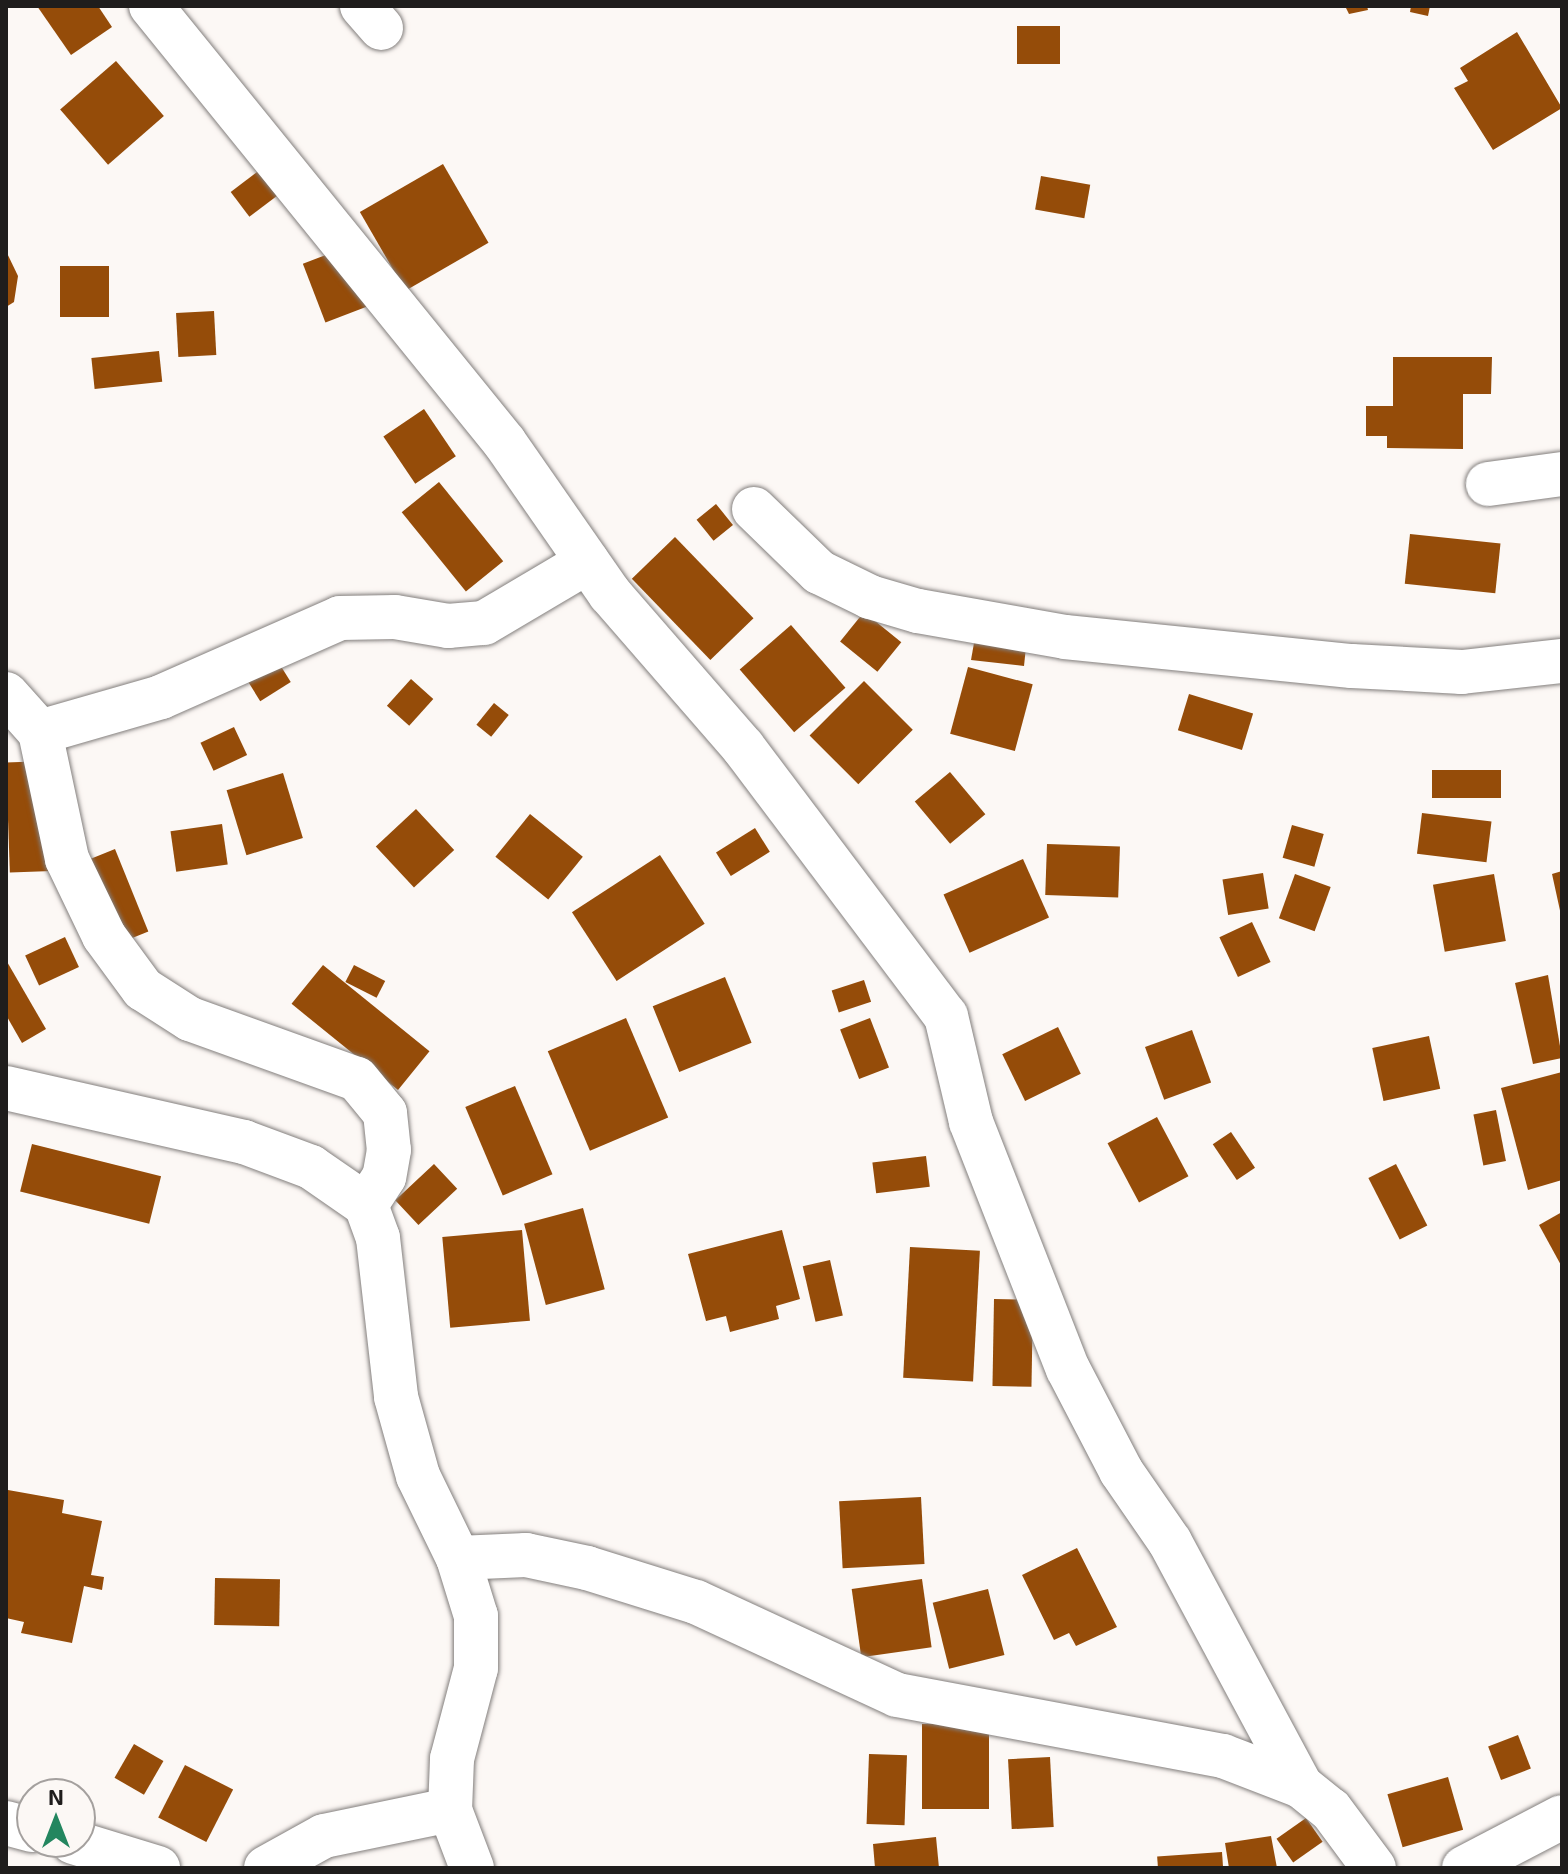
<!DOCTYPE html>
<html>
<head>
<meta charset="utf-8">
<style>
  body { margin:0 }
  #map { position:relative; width:1568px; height:1874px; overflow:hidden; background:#fcf8f5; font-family:"Exo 2",sans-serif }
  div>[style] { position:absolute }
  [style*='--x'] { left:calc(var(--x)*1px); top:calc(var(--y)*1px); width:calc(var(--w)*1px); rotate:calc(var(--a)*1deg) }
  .building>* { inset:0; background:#954c09; transform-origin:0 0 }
  .roads { filter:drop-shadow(0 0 2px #837f7d) drop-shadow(0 0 2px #837f7d) }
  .minor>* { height:44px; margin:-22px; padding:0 22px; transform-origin:22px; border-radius:22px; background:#fff }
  span { translate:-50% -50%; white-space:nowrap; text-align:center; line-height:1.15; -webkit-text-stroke:8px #fcf8f5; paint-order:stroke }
  .frame { position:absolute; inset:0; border:8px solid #1f1d1c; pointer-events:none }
  .north { position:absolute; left:16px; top:1778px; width:80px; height:80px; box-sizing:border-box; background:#fcf8f5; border:2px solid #a4a09e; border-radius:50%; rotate:0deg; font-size:22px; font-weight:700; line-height:32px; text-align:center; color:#1f1d1c }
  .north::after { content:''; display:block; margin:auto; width:28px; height:36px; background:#23865f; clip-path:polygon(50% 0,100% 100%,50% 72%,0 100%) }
</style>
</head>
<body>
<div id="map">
  <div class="building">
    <div style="clip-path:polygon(37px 6px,98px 6px,112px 27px,71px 55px)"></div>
    <div style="clip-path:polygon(1345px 6px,1367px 6px,1368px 10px,1349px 14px)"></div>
    <div style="clip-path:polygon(1411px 6px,1430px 6px,1428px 16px,1410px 12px)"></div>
    <div style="left:1017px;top:26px;width:43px;height:38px"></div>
    <div style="clip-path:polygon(1517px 32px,1562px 108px,1493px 150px,1454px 88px,1468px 81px,1460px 68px)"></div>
    <div style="left:116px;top:61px;width:73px;height:74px;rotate:49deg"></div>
    <div style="left:289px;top:148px;width:31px;height:73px;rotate:53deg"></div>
    <div style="left:443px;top:164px;width:91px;height:96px;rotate:60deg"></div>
    <div style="left:1041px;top:176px;width:50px;height:34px;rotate:10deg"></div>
    <div style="left:357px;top:243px;width:63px;height:58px;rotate:69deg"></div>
    <div style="clip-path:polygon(6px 251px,18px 276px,14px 302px,6px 307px)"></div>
    <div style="left:109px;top:266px;width:51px;height:49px;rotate:90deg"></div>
    <div style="left:214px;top:311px;width:44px;height:38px;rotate:87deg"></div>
    <div style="left:159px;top:351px;width:31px;height:68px;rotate:84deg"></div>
    <div style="clip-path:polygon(1393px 357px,1492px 357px,1491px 394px,1463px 394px,1463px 449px,1387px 448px,1387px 436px,1366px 436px,1366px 406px,1393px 406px)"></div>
    <div style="left:424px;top:409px;width:57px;height:49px;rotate:56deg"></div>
    <div style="left:439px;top:482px;width:102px;height:48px;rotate:51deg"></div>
    <div style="left:716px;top:504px;width:27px;height:25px;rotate:51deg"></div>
    <div style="left:1410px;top:534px;width:91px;height:50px;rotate:6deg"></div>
    <div style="left:675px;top:537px;width:113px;height:60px;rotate:46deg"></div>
    <div style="left:864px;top:612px;width:48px;height:38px;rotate:39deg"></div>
    <div style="left:791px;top:625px;width:83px;height:68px;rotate:49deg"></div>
    <div style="clip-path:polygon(1027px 637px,1024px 666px,971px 660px,974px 643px)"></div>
    <div style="left:277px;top:660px;width:26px;height:36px;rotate:58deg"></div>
    <div style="left:968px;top:667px;width:67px;height:69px;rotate:15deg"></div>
    <div style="left:411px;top:679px;width:30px;height:36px;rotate:42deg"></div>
    <div style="left:864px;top:681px;width:69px;height:77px;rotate:45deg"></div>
    <div style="left:1189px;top:694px;width:67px;height:38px;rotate:17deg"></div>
    <div style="left:494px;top:703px;width:19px;height:28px;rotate:39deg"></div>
    <div style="left:234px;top:727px;width:31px;height:37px;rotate:65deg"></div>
    <div style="left:48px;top:761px;width:110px;height:42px;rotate:88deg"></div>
    <div style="left:1432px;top:770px;width:69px;height:28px"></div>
    <div style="left:950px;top:772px;width:55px;height:46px;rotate:50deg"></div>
    <div style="left:283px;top:773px;width:68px;height:59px;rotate:73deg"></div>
    <div style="left:416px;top:809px;width:56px;height:55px;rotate:47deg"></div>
    <div style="left:1422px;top:813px;width:70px;height:41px;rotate:7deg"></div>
    <div style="left:530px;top:814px;width:68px;height:55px;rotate:39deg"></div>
    <div style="left:222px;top:824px;width:41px;height:52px;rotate:82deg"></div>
    <div style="left:1292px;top:825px;width:33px;height:34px;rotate:16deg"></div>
    <div style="left:755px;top:828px;width:28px;height:46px;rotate:58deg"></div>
    <div style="left:1047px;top:844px;width:73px;height:51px;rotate:2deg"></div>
    <div style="left:115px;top:849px;width:89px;height:60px;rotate:68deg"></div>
    <div style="left:660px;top:855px;width:82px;height:105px;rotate:57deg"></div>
    <div style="left:1023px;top:859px;width:64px;height:87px;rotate:66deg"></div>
    <div style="clip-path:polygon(1562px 871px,1562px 914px,1561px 915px,1552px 874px)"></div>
    <div style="left:1263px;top:873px;width:36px;height:41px;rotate:81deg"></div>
    <div style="left:1295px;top:874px;width:38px;height:47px;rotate:20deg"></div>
    <div style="left:1494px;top:874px;width:68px;height:62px;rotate:80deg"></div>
    <div style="left:1252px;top:922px;width:44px;height:36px;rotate:65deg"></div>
    <div style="left:65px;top:937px;width:33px;height:44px;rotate:65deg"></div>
    <div style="clip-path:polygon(6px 960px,46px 1029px,22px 1043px,6px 1015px)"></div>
    <div style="left:323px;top:965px;width:137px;height:50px;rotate:39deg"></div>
    <div style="left:354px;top:965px;width:35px;height:19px;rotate:27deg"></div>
    <div style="clip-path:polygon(1548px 975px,1562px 1058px,1533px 1064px,1515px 983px)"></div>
    <div style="left:725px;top:977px;width:71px;height:78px;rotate:68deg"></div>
    <div style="left:864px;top:980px;width:23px;height:34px;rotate:72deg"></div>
    <div style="left:626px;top:1018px;width:108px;height:85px;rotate:67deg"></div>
    <div style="left:870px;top:1018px;width:53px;height:32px;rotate:69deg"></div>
    <div style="left:1058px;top:1027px;width:52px;height:62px;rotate:64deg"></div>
    <div style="left:1192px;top:1030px;width:56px;height:50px;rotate:70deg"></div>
    <div style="left:1429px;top:1036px;width:54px;height:58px;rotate:78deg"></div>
    <div style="clip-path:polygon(1562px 1072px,1562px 1180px,1528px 1190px,1501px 1088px)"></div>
    <div style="left:515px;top:1086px;width:96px;height:54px;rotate:67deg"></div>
    <div style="left:1496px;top:1110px;width:52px;height:23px;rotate:79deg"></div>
    <div style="left:1157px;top:1117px;width:67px;height:56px;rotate:62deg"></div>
    <div style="left:1231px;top:1132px;width:43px;height:22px;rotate:56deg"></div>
    <div style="left:32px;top:1144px;width:133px;height:49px;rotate:14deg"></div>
    <div style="left:926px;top:1156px;width:31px;height:54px;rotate:83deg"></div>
    <div style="left:434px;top:1164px;width:34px;height:53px;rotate:47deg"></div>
    <div style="left:1396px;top:1164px;width:69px;height:31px;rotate:63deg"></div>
    <div style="left:583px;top:1208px;width:84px;height:61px;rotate:75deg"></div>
    <div style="clip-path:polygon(1562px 1212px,1562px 1267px,1539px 1225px)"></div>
    <div style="left:522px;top:1230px;width:91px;height:80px;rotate:85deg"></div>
    <div style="clip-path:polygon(782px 1230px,800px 1299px,776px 1306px,779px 1319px,730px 1332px,726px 1316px,706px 1321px,688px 1254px)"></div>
    <div style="left:910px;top:1247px;width:70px;height:131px;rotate:3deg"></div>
    <div style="left:830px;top:1260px;width:57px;height:28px;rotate:77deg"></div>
    <div style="left:994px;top:1299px;width:39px;height:87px;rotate:1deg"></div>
    <div style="clip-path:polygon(8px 1490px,64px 1500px,62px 1513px,102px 1521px,91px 1575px,104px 1577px,102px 1590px,84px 1586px,72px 1643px,21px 1633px,24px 1622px,6px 1618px)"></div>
    <div style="left:921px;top:1497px;width:67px;height:82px;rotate:87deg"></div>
    <div style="clip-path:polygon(1077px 1548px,1117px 1627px,1076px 1646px,1069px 1633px,1054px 1640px,1022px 1575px)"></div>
    <div style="left:215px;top:1578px;width:65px;height:47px;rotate:1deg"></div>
    <div style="left:922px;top:1579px;width:69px;height:71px;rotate:82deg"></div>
    <div style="left:988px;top:1589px;width:68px;height:57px;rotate:76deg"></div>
    <div style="left:922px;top:1724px;width:67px;height:85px"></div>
    <div style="left:1518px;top:1735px;width:36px;height:32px;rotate:69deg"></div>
    <div style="left:134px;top:1744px;width:34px;height:39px;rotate:30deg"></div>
    <div style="left:869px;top:1754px;width:38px;height:70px;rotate:2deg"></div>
    <div style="left:1050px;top:1757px;width:70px;height:42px;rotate:87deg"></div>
    <div style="left:185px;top:1765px;width:54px;height:59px;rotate:27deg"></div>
    <div style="left:1448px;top:1777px;width:55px;height:63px;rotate:74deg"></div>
    <div style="left:1306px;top:1818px;width:29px;height:36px;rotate:55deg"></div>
    <div style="clip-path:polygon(1271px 1836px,1277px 1868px,1229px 1868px,1225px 1843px)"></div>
    <div style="clip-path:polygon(936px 1837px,939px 1868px,875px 1868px,873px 1844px)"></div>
    <div style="left:1222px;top:1852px;width:16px;height:65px;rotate:86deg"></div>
  </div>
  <div class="roads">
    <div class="minor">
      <div style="--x:151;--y:6;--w:562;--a:50.99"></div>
      <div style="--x:505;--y:443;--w:184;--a:55.2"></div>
      <div style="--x:610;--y:594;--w:203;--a:49"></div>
      <div style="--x:743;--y:747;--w:337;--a:53"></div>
      <div style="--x:946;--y:1016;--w:109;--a:76.7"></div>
      <div style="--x:971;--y:1122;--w:265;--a:68.6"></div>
      <div style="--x:1068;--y:1369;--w:115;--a:62.5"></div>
      <div style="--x:1121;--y:1471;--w:86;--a:55.4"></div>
      <div style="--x:1170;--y:1542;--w:277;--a:61.8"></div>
      <div style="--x:362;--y:6;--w:29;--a:49"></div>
      <div style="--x:1488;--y:484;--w:75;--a:-7.7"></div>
      <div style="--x:754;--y:509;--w:91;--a:44.1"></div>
      <div style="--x:819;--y:572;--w:57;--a:26.1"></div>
      <div style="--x:870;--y:597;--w:50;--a:16.3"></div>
      <div style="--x:918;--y:611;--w:149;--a:10"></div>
      <div style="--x:1065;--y:637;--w:288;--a:5.8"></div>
      <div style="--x:1352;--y:666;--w:110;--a:3.1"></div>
      <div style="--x:1462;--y:672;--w:101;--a:-6.3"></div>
      <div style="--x:6;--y:694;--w:51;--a:48.2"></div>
      <div style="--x:40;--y:732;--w:130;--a:78"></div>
      <div style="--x:67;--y:859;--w:85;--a:64.3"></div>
      <div style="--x:104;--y:936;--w:66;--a:53.7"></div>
      <div style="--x:143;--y:989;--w:56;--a:32.6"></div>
      <div style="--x:190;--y:1019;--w:177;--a:19.8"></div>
      <div style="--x:357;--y:1079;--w:44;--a:50.5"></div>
      <div style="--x:385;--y:1113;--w:37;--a:84"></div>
      <div style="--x:389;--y:1150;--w:27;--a:100"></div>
      <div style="--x:384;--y:1177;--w:33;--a:123"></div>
      <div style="--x:40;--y:732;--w:126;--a:-16.1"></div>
      <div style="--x:161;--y:697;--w:196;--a:-23.8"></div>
      <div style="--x:340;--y:618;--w:55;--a:-1"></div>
      <div style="--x:395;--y:617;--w:54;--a:9.6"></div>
      <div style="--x:448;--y:626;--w:36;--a:-5"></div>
      <div style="--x:484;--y:623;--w:120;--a:-30.6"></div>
      <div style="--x:6;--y:1088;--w:244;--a:12.8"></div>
      <div style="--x:244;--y:1142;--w:72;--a:20.5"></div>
      <div style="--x:311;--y:1167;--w:67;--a:34.6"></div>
      <div style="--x:366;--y:1205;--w:35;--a:70"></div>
      <div style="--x:378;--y:1238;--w:160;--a:83.5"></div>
      <div style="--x:396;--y:1397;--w:82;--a:74.4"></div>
      <div style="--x:418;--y:1476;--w:91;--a:64"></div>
      <div style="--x:458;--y:1558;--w:61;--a:72.8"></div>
      <div style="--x:476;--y:1616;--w:52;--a:90"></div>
      <div style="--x:476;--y:1668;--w:94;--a:104.8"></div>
      <div style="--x:452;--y:1759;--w:51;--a:92.2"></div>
      <div style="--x:450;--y:1810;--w:62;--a:69.2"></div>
      <div style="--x:458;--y:1558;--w:68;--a:-2.5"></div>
      <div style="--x:526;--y:1555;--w:62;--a:12"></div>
      <div style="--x:587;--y:1568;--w:114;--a:17.3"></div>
      <div style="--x:696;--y:1602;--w:221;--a:24.8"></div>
      <div style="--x:897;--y:1695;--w:332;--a:10.6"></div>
      <div style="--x:1223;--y:1756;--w:84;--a:21"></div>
      <div style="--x:1301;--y:1786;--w:38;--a:39"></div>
      <div style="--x:1331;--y:1810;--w:72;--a:53.4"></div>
      <div style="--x:6;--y:1823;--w:27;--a:15"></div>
      <div style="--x:73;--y:1842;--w:89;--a:17"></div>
      <div style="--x:266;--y:1868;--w:66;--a:-28.9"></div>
      <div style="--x:324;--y:1836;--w:129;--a:-11.7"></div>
      <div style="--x:1464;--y:1868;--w:110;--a:-27.5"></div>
    </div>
  </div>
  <div class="frame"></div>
  <div class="north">N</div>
</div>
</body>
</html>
